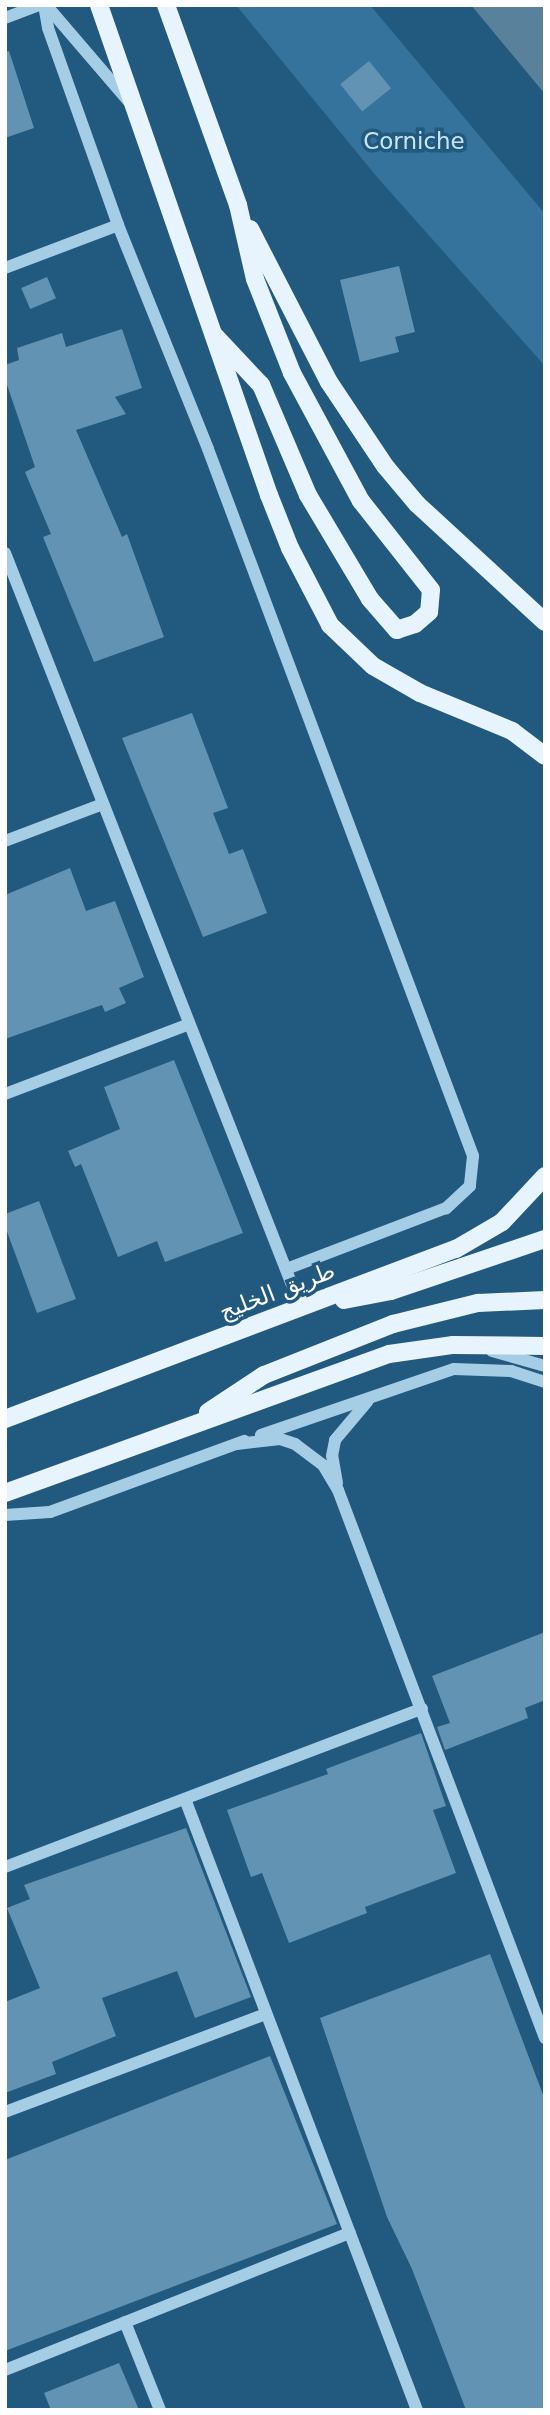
<!DOCTYPE html>
<html>
<head>
<meta charset="utf-8">
<style>
  body { margin:0 }
  #map { position:relative; width:550px; height:2415px; overflow:hidden; background:#22597e; font-family:"DejaVu Sans",Cairo,sans-serif }
  div>[style] { position:absolute }
  [style*='--x'] { left:calc(var(--x)*1px); top:calc(var(--y)*1px); width:calc(var(--w)*1px); rotate:calc(var(--a)*1deg) }
  .green>* { inset:0; background:#35739c }
  .water>* { inset:0; background:#5a819c }
  .building>* { inset:0; background:#6293b3; transform-origin:0 0 }
  .minor>* { height:12px; margin:-6px; padding:0 6px; transform-origin:6px; border-radius:6px; background:#a6cde6 }
  .major>* { height:18px; margin:-9px; padding:0 9px; transform-origin:9px; border-radius:9px; background:#e7f3fd }
  span { translate:-50% -50%; white-space:nowrap; text-align:center; line-height:1.15; -webkit-text-stroke:7px #22597e; paint-order:stroke }
  .park-label { font-size:23px; color:#c9e4f5 }
  .street-label { font-size:23px; color:#fff }
  .frame { position:absolute; inset:0; border:7px solid #fff; pointer-events:none }
</style>
</head>
<body>
<div id="map">
  <div class="green">
    <div style="clip-path:polygon(236px 5px,370px 5px,545px 214px,545px 366px,377px 177px)"></div>
  </div>
  <div class="water">
    <div style="clip-path:polygon(471px 5px,545px 5px,545px 94px)"></div>
  </div>
  <div class="building">
    <div style="clip-path:polygon(9px 51px,34px 128px,5px 138px,5px 52px)"></div>
    <div style="left:369px;top:61px;width:35px;height:37px;rotate:51deg"></div>
    <div style="clip-path:polygon(399px 266px,415px 332px,395px 337px,399px 352px,360px 362px,340px 280px)"></div>
    <div style="left:47px;top:277px;width:23px;height:28px;rotate:67deg"></div>
    <div style="clip-path:polygon(122px 329px,142px 388px,115px 397px,126px 414px,76px 430px,122px 537px,127px 534px,164px 637px,94px 662px,43px 537px,51px 534px,25px 472px,35px 467px,5px 379px,5px 365px,19px 360px,17px 348px,62px 333px,66px 347px)"></div>
    <div style="clip-path:polygon(192px 713px,228px 808px,213px 813px,229px 854px,243px 849px,267px 913px,203px 937px,122px 738px)"></div>
    <div style="clip-path:polygon(70px 868px,86px 911px,115px 901px,144px 977px,119px 988px,126px 1003px,105px 1012px,102px 1005px,5px 1039px,5px 895px)"></div>
    <div style="clip-path:polygon(174px 1060px,243px 1233px,165px 1262px,157px 1241px,118px 1257px,81px 1164px,75px 1167px,68px 1151px,120px 1129px,104px 1087px)"></div>
    <div style="clip-path:polygon(39px 1201px,76px 1299px,37px 1313px,5px 1226px,5px 1214px)"></div>
    <div style="clip-path:polygon(545px 1632px,545px 1700px,525px 1708px,528px 1718px,445px 1750px,437px 1727px,450px 1723px,432px 1676px)"></div>
    <div style="clip-path:polygon(421px 1733px,446px 1806px,433px 1810px,456px 1873px,365px 1907px,367px 1913px,289px 1943px,262px 1873px,251px 1877px,227px 1810px,328px 1774px,326px 1769px)"></div>
    <div style="clip-path:polygon(186px 1828px,251px 1997px,195px 2018px,177px 1971px,102px 1998px,116px 2036px,52px 2062px,56px 2074px,5px 2093px,5px 2002px,40px 1988px,7px 1908px,30px 1899px,24px 1885px)"></div>
    <div style="clip-path:polygon(490px 1954px,545px 2100px,545px 2410px,466px 2410px,412px 2269px,387px 2217px,320px 2018px)"></div>
    <div style="clip-path:polygon(270px 2056px,337px 2224px,5px 2351px,5px 2160px)"></div>
    <div style="clip-path:polygon(119px 2363px,139px 2410px,51px 2410px,44px 2393px)"></div>
  </div>
  <div class="minor">
    <div style="--x:44;--y:5;--w:23;--a:80"></div>
    <div style="--x:48;--y:28;--w:209;--a:70.4"></div>
    <div style="--x:118;--y:225;--w:241;--a:68.1"></div>
    <div style="--x:208;--y:449;--w:755;--a:69.45"></div>
    <div style="--x:473;--y:1156;--w:30;--a:96"></div>
    <div style="--x:470;--y:1186;--w:33;--a:137"></div>
    <div style="--x:446;--y:1208;--w:171;--a:159.1"></div>
    <div style="--x:46;--y:5;--w:129;--a:49.4"></div>
    <div style="--x:5;--y:18;--w:36;--a:-21"></div>
    <div style="--x:5;--y:268;--w:121;--a:-20.8"></div>
    <div style="--x:5;--y:553;--w:811;--a:68.59"></div>
    <div style="--x:5;--y:841;--w:105;--a:-20.7"></div>
    <div style="--x:5;--y:1094;--w:197;--a:-20.8"></div>
    <div style="--x:492;--y:1351;--w:55;--a:15.8"></div>
    <div style="--x:261;--y:1435;--w:204;--a:-18.9"></div>
    <div style="--x:454;--y:1369;--w:57;--a:2"></div>
    <div style="--x:511;--y:1371;--w:36;--a:18"></div>
    <div style="--x:237;--y:1444;--w:43;--a:-6.6"></div>
    <div style="--x:280;--y:1439;--w:16;--a:18"></div>
    <div style="--x:295;--y:1444;--w:35;--a:37"></div>
    <div style="--x:323;--y:1465;--w:29;--a:59"></div>
    <div style="--x:338;--y:1490;--w:586;--a:69.31"></div>
    <div style="--x:337;--y:1483;--w:27;--a:-100"></div>
    <div style="--x:332;--y:1456;--w:16;--a:-79"></div>
    <div style="--x:335;--y:1440;--w:50;--a:-49.9"></div>
    <div style="--x:5;--y:1515;--w:45;--a:-3.8"></div>
    <div style="--x:50;--y:1512;--w:207;--a:-20.1"></div>
    <div style="--x:185;--y:1799;--w:654;--a:69.21"></div>
    <div style="--x:5;--y:1867;--w:446;--a:-20.8"></div>
    <div style="--x:5;--y:2112;--w:279;--a:-20.6"></div>
    <div style="--x:125;--y:2322;--w:95;--a:68.3"></div>
    <div style="--x:5;--y:2370;--w:371;--a:-21.7"></div>
  </div>
  <div class="major">
    <div style="--x:99;--y:5;--w:519;--a:70.87"></div>
    <div style="--x:269;--y:495;--w:57;--a:68.4"></div>
    <div style="--x:290;--y:548;--w:87;--a:62.5"></div>
    <div style="--x:330;--y:625;--w:59;--a:43.6"></div>
    <div style="--x:373;--y:666;--w:54;--a:29.9"></div>
    <div style="--x:420;--y:693;--w:100;--a:22.4"></div>
    <div style="--x:512;--y:731;--w:41;--a:37.1"></div>
    <div style="--x:166;--y:5;--w:213;--a:70.2"></div>
    <div style="--x:238;--y:205;--w:76;--a:77.1"></div>
    <div style="--x:255;--y:279;--w:101;--a:68.5"></div>
    <div style="--x:292;--y:373;--w:145;--a:61.7"></div>
    <div style="--x:361;--y:501;--w:113;--a:51.8"></div>
    <div style="--x:431;--y:590;--w:22;--a:95"></div>
    <div style="--x:429;--y:612;--w:18;--a:139"></div>
    <div style="--x:415;--y:624;--w:19;--a:162"></div>
    <div style="--x:397;--y:630;--w:41;--a:-131.1"></div>
    <div style="--x:370;--y:599;--w:121;--a:-120.8"></div>
    <div style="--x:308;--y:495;--w:120;--a:-113.1"></div>
    <div style="--x:261;--y:385;--w:69;--a:-133.2"></div>
    <div style="--x:250;--y:229;--w:172;--a:62.7"></div>
    <div style="--x:329;--y:382;--w:101;--a:56.3"></div>
    <div style="--x:385;--y:466;--w:50;--a:49.9"></div>
    <div style="--x:417;--y:504;--w:174;--a:42.7"></div>
    <div style="--x:344;--y:1300;--w:48;--a:-10.8"></div>
    <div style="--x:391;--y:1291;--w:163;--a:-18.7"></div>
    <div style="--x:208;--y:1412;--w:67;--a:-33.5"></div>
    <div style="--x:264;--y:1375;--w:139;--a:-21.6"></div>
    <div style="--x:393;--y:1324;--w:88;--a:-13.9"></div>
    <div style="--x:478;--y:1303;--w:67;--a:-2.6"></div>
    <div style="--x:5;--y:1419;--w:482;--a:-20.7"></div>
    <div style="--x:456;--y:1249;--w:53;--a:-30.4"></div>
    <div style="--x:502;--y:1222;--w:63;--a:-46.9"></div>
    <div style="--x:5;--y:1493;--w:408;--a:-19.9"></div>
    <div style="--x:389;--y:1354;--w:65;--a:-8"></div>
    <div style="--x:453;--y:1345;--w:92;--a:0.6"></div>
  </div>
  <div class="park-label">
    <span style="left:414px;top:141px">Corniche</span>
  </div>
  <div class="street-label">
    <span style="left:277px;top:1291px;rotate:-21deg">طريق الخليج</span>
  </div>
  <div class="frame"></div>
</div>
</body>
</html>
